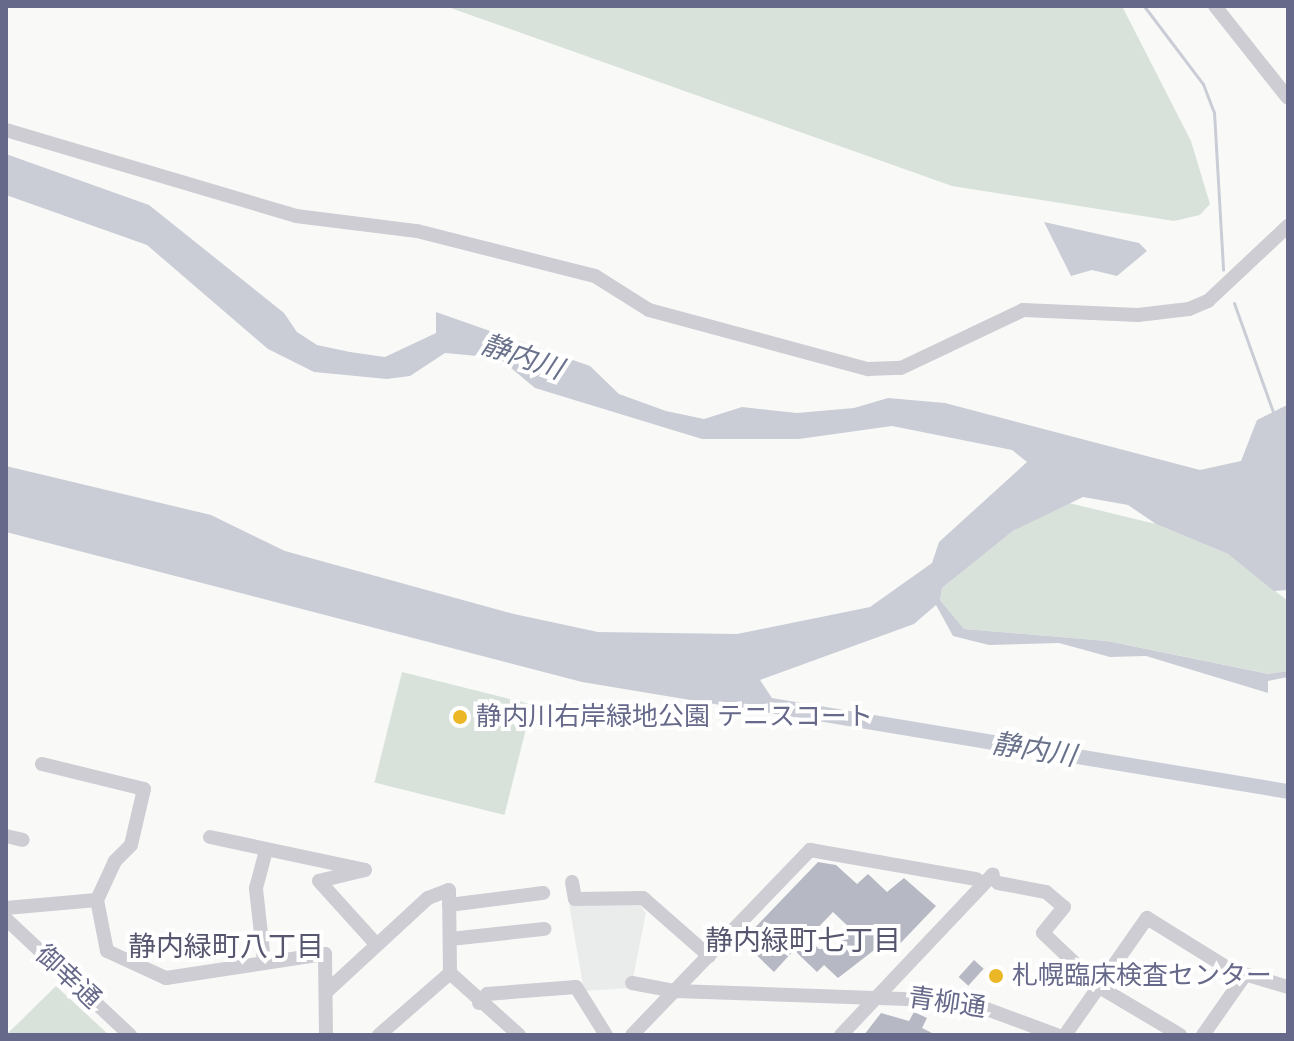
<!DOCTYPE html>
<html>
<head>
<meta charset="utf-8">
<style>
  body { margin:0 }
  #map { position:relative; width:1294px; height:1041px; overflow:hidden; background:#f9faf8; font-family:"Fira Sans","Noto Sans JP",sans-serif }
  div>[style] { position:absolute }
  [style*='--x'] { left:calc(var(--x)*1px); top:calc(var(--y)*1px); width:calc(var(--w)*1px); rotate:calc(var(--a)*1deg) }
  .built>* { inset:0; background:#eaebeb }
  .green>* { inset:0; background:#d8e2da; transform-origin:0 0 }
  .water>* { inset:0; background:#cacdd6 }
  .stream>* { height:3px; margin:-1.5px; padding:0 1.5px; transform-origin:1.5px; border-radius:1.5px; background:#cacdd6 }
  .building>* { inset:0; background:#b6b8c3; transform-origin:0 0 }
  .minor>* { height:14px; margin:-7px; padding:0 7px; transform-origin:7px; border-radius:7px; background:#cdcdd3 }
  .dots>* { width:22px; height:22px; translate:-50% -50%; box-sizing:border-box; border:4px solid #fff; border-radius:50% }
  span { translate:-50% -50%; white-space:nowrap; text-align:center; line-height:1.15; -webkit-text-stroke:8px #fff; paint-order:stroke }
  .poi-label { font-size:26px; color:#67698a }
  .left { translate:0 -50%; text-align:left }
  .street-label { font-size:26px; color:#67698a }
  .water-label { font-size:28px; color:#69718b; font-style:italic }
  .neighbourhood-label { font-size:28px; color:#56576f }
  .frame { position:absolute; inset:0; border:8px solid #67698a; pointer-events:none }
</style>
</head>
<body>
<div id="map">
  <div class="built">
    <div style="clip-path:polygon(636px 900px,646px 913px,631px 988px,584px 991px,569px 904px)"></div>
  </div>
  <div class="green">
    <div style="clip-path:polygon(445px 6px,1122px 6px,1191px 141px,1210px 204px,1200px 215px,1174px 221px,952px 186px)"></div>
    <div style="clip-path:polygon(1069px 503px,1156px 524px,1228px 554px,1288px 601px,1288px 671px,1270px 674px,1107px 641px,964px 629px,940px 600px,942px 588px,1013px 531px)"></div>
    <div style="left:402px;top:672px;width:134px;height:114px;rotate:14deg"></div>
    <div style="clip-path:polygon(56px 986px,109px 1035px,6px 1035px)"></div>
  </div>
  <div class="water">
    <div style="clip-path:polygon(6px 154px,149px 205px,284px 313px,297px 332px,317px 345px,350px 352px,385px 357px,436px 333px,436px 312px,590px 366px,619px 394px,666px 411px,704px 419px,742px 407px,797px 413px,854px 408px,888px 398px,945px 403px,1200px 470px,1241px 461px,1257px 420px,1287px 405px,1288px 590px,1274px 591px,1228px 554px,1156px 524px,1128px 505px,1083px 497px,1013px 531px,942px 588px,940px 600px,964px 629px,1107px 641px,1269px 674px,1288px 671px,1288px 677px,1268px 681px,1268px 693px,1146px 656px,1110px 657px,1059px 643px,989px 645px,953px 636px,936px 605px,914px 624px,760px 680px,772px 698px,1288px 784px,1288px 799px,582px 682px,6px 532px,6px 466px,211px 515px,285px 551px,514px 614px,598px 632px,737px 634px,870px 607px,932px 563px,939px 542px,1027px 462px,1012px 450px,892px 426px,799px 439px,702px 439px,535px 388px,499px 358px,445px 353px,410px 376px,387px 379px,314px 372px,268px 349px,147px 245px,6px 195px)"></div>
    <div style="clip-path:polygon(1044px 222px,1139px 243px,1147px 251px,1117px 276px,1092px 270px,1071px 276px)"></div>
  </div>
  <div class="stream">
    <div style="--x:1144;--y:6;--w:98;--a:52.9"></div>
    <div style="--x:1203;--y:84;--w:30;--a:69"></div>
    <div style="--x:1214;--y:112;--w:158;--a:86.7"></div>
    <div style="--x:1234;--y:303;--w:116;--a:70.3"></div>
  </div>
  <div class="building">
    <div style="clip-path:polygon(evenodd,818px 862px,836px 865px,857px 884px,868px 874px,887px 892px,904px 878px,936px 906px,891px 953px,882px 944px,838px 978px,824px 965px,817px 972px,794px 950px,774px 972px,742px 941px,818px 862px,833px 912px,852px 930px,833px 949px,819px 949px,808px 938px,833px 912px)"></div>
    <div style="left:974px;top:960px;width:13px;height:23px;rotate:42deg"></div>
    <div style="clip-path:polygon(914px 1012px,927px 1018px,922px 1028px,936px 1035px,864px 1035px,881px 1013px,909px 1021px)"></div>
  </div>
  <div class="minor">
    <div style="--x:1215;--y:6;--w:117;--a:51.6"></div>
    <div style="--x:6;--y:130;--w:302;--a:16.5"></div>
    <div style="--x:296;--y:216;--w:122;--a:7.1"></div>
    <div style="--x:417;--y:231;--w:184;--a:14.2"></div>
    <div style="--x:595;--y:276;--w:64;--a:32.2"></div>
    <div style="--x:649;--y:310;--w:227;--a:15.1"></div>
    <div style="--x:868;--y:369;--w:33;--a:-2"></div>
    <div style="--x:901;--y:368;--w:135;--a:-25.4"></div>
    <div style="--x:1023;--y:310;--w:115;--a:2.5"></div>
    <div style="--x:1138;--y:315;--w:51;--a:-6.7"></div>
    <div style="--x:1189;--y:309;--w:21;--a:-23"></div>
    <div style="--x:1208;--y:301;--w:110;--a:-43.2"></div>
    <div style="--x:42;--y:764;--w:105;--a:13.8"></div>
    <div style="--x:144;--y:789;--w:57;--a:103.1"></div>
    <div style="--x:131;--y:845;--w:23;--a:135"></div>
    <div style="--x:115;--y:861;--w:43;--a:114.8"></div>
    <div style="--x:97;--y:900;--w:52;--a:78.9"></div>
    <div style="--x:107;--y:951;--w:65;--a:24.6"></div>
    <div style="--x:166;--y:978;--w:161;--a:-8.6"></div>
    <div style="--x:325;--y:954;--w:81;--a:89.3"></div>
    <div style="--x:6;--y:836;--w:17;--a:13"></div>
    <div style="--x:210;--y:837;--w:158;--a:12"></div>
    <div style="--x:365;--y:870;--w:47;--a:166.6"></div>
    <div style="--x:319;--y:881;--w:85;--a:47.9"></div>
    <div style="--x:572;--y:882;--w:17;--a:80"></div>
    <div style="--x:575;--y:899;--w:68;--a:-0.8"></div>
    <div style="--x:643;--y:898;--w:88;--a:41.3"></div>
    <div style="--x:998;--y:883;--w:49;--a:10.6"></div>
    <div style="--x:1046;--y:892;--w:23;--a:40"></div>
    <div style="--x:1064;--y:907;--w:33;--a:129"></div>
    <div style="--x:1043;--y:933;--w:80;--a:43.5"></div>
    <div style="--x:1101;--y:988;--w:92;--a:30.7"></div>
    <div style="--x:449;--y:905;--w:95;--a:-7.3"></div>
    <div style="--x:6;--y:908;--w:91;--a:-5"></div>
    <div style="--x:6;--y:919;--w:170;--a:43.1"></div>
    <div style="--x:450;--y:939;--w:95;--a:-6.1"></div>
    <div style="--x:264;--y:961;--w:73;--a:-96.3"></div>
    <div style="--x:256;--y:888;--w:38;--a:-75"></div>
    <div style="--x:632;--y:983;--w:44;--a:10.5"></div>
    <div style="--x:675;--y:991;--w:290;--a:2"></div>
    <div style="--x:965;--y:1001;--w:98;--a:20.3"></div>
    <div style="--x:326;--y:992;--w:139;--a:-42.7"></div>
    <div style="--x:428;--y:898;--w:22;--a:-21"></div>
    <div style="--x:449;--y:890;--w:83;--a:89.3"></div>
    <div style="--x:450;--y:973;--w:93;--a:41.9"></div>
    <div style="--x:479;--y:1003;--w:12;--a:-48"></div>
    <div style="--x:487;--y:994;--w:89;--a:-4.5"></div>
    <div style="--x:576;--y:987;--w:57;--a:58"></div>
    <div style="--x:379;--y:1035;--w:94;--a:-41.1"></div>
    <div style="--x:632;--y:1035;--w:257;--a:-46.1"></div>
    <div style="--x:810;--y:850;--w:169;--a:9.9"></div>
    <div style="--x:841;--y:1035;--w:221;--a:-46.6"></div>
    <div style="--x:1065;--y:1035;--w:143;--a:-55"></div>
    <div style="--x:1147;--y:918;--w:99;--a:31.8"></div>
    <div style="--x:1231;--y:970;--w:59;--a:16.6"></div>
    <div style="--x:1203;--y:1035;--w:73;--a:-55"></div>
  </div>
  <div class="dots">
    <div style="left:460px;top:717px;background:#ecb726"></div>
    <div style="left:996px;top:976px;background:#ecb726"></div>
  </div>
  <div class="poi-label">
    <span class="left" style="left:476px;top:717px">静内川右岸緑地公園 テニスコート</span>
    <span class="left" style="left:1012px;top:976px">札幌臨床検査センター</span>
  </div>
  <div class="street-label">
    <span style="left:68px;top:977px;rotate:43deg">御幸通</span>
    <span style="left:947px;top:1003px;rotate:8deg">青柳通</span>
  </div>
  <div class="water-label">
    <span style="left:522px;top:357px;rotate:19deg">静内川</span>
    <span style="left:1034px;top:750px;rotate:9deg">静内川</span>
  </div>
  <div class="neighbourhood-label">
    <span style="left:803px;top:941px">静内緑町七丁目</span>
    <span style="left:226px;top:947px">静内緑町八丁目</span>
  </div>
  <div class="frame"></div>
</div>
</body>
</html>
